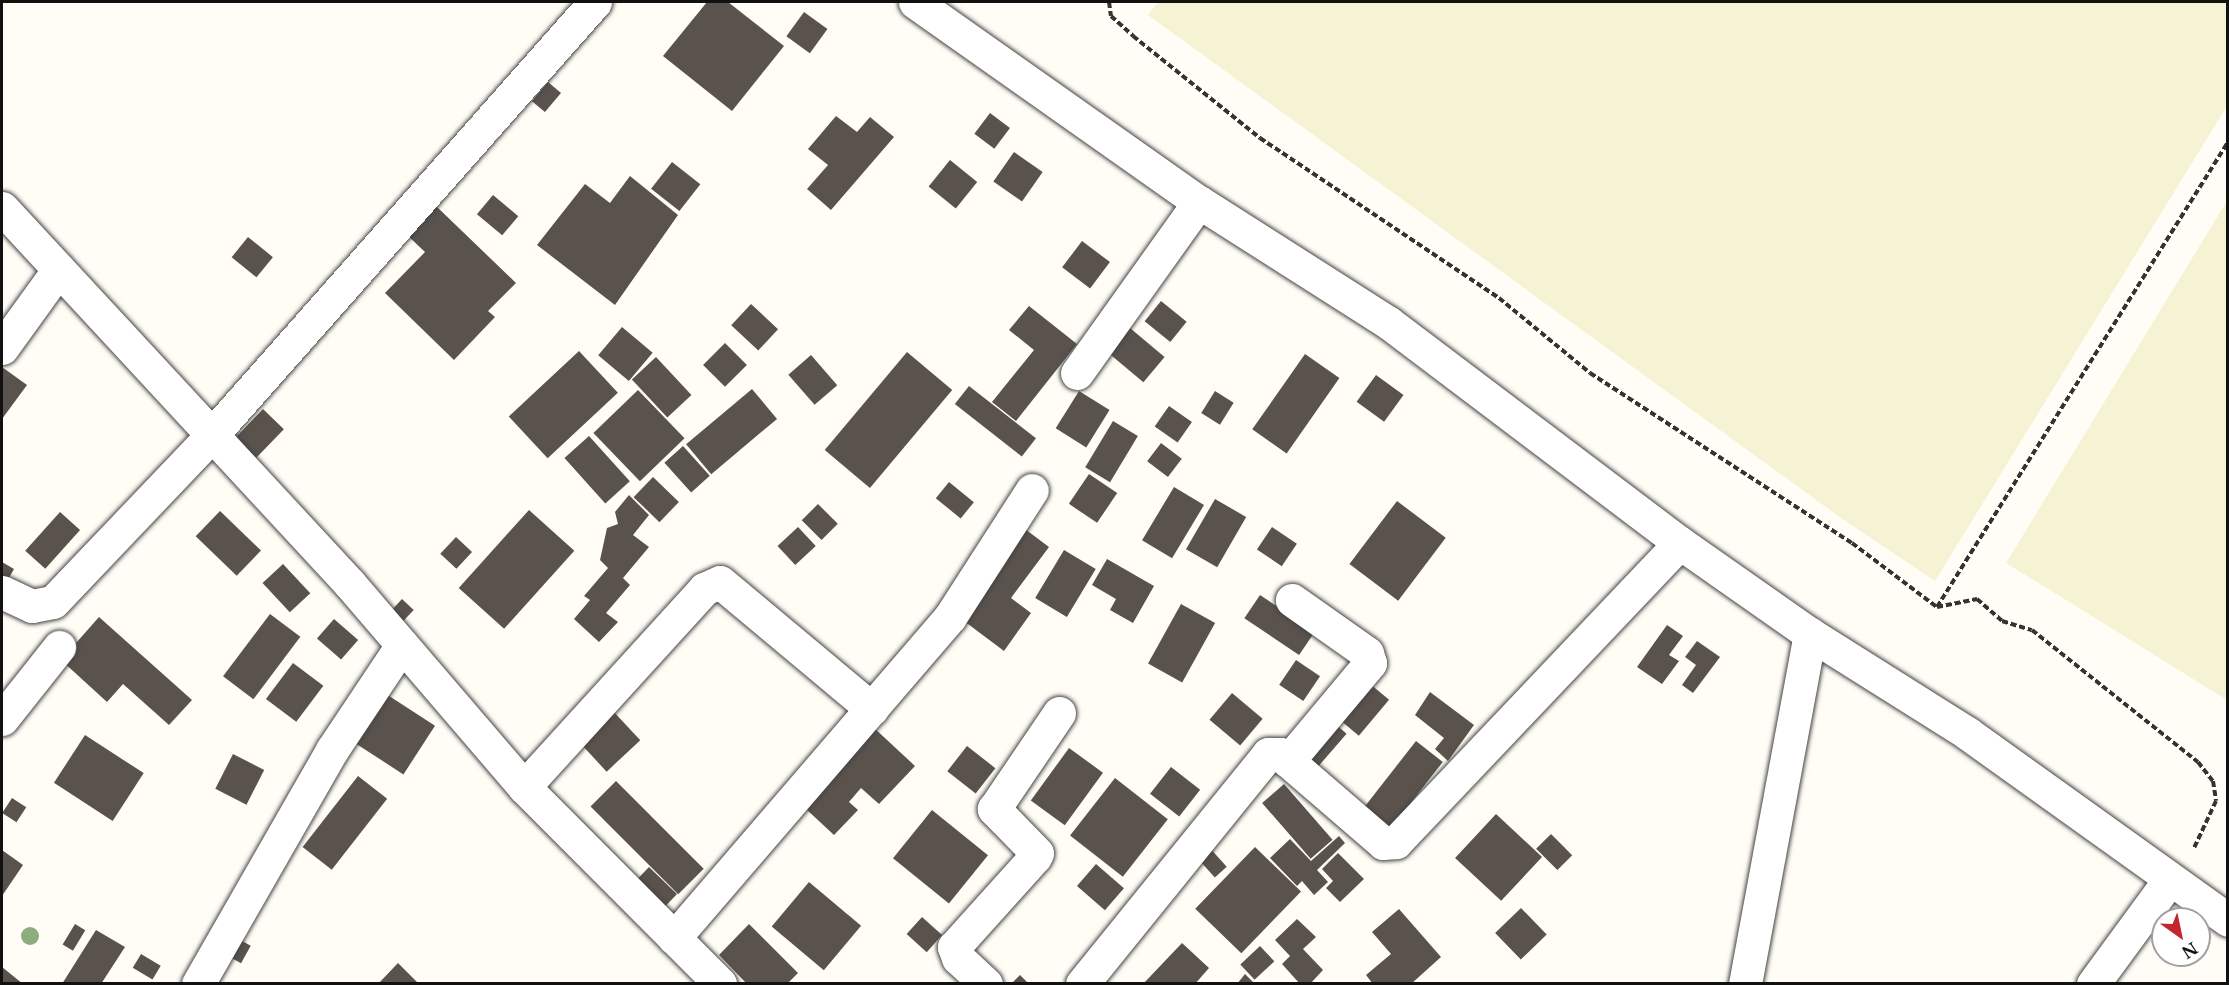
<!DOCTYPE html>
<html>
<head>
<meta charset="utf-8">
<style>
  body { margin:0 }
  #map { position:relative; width:2229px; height:985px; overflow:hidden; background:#fffdf5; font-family:"Libre Baskerville",serif }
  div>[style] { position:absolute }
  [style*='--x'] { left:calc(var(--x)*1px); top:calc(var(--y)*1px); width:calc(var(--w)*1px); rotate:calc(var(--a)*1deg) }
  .farmland>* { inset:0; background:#f6f3d4 }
  .building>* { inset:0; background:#5a524d; transform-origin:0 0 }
  .path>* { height:4px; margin-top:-2px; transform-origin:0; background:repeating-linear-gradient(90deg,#333 0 6px,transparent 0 9px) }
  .roads { filter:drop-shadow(0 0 2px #444) drop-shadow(0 0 2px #444) }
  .minor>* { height:33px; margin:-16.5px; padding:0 16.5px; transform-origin:16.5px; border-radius:16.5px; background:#fff }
  .trees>* { width:18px; height:18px; margin:-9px; border-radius:50%; background:#8dad7f }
  span { translate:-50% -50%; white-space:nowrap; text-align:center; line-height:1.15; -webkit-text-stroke:6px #fff; paint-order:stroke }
  .frame { position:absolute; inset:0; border:3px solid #111; pointer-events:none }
  .north { position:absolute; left:2151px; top:907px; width:60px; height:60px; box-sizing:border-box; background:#fff; border:2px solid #a0a0a0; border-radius:50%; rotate:147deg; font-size:16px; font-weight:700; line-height:24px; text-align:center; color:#111 }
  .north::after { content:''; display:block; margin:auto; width:21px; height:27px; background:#c4262e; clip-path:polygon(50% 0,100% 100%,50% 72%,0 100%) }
</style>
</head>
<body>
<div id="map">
  <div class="farmland">
    <div style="clip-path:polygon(1158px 2px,2227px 2px,2227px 106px,1935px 581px,1841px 518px,1148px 15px)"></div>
    <div style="clip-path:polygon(2227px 201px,2227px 700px,2006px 563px)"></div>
  </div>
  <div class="building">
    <div style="clip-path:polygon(707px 2px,728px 2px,784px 46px,732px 111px,663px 56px)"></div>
    <div style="left:804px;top:12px;width:29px;height:30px;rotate:36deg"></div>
    <div style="left:548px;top:82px;width:17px;height:25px;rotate:40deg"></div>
    <div style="left:990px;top:113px;width:25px;height:26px;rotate:37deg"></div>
    <div style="clip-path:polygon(836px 116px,857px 132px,870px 117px,894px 137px,831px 210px,807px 189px,828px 165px,808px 149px)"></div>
    <div style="left:1014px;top:152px;width:35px;height:36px;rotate:35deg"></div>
    <div style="left:950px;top:160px;width:35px;height:34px;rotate:39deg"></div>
    <div style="left:672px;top:162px;width:36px;height:34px;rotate:38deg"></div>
    <div style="clip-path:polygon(630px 176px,678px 215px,615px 305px,537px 245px,585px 184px,610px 203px)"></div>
    <div style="left:493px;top:195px;width:33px;height:25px;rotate:40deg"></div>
    <div style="clip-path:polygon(436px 206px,516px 283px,488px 311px,495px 317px,454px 360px,385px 293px,425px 252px,407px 235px)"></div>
    <div style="left:248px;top:237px;width:32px;height:26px;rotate:39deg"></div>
    <div style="left:1082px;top:241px;width:35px;height:33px;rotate:37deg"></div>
    <div style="left:1161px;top:301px;width:33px;height:26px;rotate:39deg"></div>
    <div style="left:751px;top:304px;width:37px;height:29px;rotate:43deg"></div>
    <div style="clip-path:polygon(1029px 306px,1077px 344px,1016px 421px,992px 402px,1034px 350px,1009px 330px)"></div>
    <div style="left:1124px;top:323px;width:53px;height:33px;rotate:40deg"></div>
    <div style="left:622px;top:327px;width:40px;height:37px;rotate:40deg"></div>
    <div style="left:725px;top:343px;width:31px;height:31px;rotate:45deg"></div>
    <div style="left:579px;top:351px;width:57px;height:96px;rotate:47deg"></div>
    <div style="left:907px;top:352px;width:59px;height:128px;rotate:40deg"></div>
    <div style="left:1305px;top:354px;width:42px;height:92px;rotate:35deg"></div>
    <div style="left:811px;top:355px;width:40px;height:30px;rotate:49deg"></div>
    <div style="left:656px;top:357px;width:52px;height:33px;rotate:47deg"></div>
    <div style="clip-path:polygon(2px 367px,27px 385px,2px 419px)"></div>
    <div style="left:1376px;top:375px;width:34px;height:33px;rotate:36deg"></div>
    <div style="left:969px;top:386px;width:85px;height:23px;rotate:38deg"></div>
    <div style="left:752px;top:389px;width:39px;height:86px;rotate:50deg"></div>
    <div style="left:638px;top:390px;width:67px;height:62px;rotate:46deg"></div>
    <div style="left:1079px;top:391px;width:36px;height:44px;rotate:32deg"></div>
    <div style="left:1215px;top:391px;width:22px;height:26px;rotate:32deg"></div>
    <div style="left:1169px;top:406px;width:28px;height:25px;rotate:35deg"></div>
    <div style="left:263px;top:409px;width:29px;height:40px;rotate:44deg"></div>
    <div style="left:1113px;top:421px;width:29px;height:54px;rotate:31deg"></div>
    <div style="left:589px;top:436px;width:61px;height:33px;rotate:48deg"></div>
    <div style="left:1161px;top:443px;width:26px;height:23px;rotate:37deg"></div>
    <div style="left:683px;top:446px;width:40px;height:25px;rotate:48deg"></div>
    <div style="left:1089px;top:474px;width:34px;height:36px;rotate:34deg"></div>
    <div style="left:653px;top:477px;width:36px;height:28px;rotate:44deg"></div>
    <div style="left:949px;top:482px;width:32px;height:21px;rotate:39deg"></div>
    <div style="left:1174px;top:487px;width:35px;height:62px;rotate:31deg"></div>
    <div style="clip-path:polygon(629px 495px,649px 515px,633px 535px,649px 547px,623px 578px,630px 585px,606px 613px,618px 622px,599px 642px,574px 619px,590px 600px,584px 596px,608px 568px,600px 560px,607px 528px,618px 524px,615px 512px)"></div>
    <div style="left:1215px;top:499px;width:36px;height:58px;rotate:30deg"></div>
    <div style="left:1397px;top:501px;width:61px;height:79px;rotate:37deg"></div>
    <div style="left:818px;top:504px;width:28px;height:23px;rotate:45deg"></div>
    <div style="left:529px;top:510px;width:61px;height:105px;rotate:42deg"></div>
    <div style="left:220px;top:511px;width:57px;height:35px;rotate:44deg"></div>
    <div style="left:60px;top:512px;width:27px;height:52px;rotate:42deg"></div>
    <div style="clip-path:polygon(1021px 526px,1049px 547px,1011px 598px,1031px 613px,1004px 651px,956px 615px)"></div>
    <div style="left:798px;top:527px;width:26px;height:28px;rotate:47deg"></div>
    <div style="left:1272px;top:527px;width:30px;height:27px;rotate:34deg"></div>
    <div style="left:456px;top:537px;width:22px;height:23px;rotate:43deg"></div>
    <div style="left:1064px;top:550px;width:37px;height:56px;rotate:31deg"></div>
    <div style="clip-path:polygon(1107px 559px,1154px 586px,1133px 623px,1110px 610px,1116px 599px,1092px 585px)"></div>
    <div style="clip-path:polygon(2px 562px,14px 569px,5px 585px,2px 583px)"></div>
    <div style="left:283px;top:564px;width:40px;height:28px;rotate:47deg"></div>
    <div style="left:1260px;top:595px;width:66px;height:28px;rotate:34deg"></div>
    <div style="left:402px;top:599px;width:16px;height:18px;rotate:43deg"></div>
    <div style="left:1181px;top:604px;width:39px;height:68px;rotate:29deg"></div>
    <div style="left:270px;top:614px;width:38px;height:78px;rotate:37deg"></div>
    <div style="clip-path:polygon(99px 617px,192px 700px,169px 725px,123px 684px,107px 702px,61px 660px)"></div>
    <div style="left:334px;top:619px;width:32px;height:26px;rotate:41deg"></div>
    <div style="clip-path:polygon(1667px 625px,1683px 636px,1669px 655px,1679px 661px,1662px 684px,1637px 667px)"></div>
    <div style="clip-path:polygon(1697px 641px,1720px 657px,1693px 693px,1682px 685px,1696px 665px,1685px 657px)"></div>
    <div style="left:1296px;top:660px;width:29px;height:30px;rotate:34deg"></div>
    <div style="left:293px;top:663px;width:38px;height:45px;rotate:37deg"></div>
    <div style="left:1363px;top:678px;width:34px;height:47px;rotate:40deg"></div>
    <div style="left:383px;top:692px;width:62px;height:58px;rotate:33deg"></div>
    <div style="clip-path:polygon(1430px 692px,1474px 725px,1448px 761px,1435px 749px,1444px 738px,1415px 715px)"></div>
    <div style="left:1232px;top:693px;width:40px;height:35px;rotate:40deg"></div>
    <div style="left:613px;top:711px;width:40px;height:46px;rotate:47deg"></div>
    <div style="left:1333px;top:722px;width:18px;height:48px;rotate:41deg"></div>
    <div style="clip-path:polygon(872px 726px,915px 766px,879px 804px,861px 788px,849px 802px,858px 810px,834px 835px,806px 809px,830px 783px,824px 777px)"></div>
    <div style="left:85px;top:735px;width:70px;height:57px;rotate:33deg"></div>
    <div style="left:1416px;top:741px;width:34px;height:94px;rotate:38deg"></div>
    <div style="left:967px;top:746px;width:36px;height:32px;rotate:38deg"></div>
    <div style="left:1069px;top:748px;width:42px;height:65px;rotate:36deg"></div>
    <div style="left:233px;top:754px;width:35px;height:39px;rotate:27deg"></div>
    <div style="left:1171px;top:767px;width:37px;height:34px;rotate:38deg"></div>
    <div style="left:358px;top:776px;width:37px;height:90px;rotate:38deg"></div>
    <div style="left:1115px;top:778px;width:67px;height:73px;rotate:38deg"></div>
    <div style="left:616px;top:781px;width:124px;height:36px;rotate:45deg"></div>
    <div style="left:1284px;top:784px;width:74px;height:29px;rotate:49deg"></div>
    <div style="left:12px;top:798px;width:17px;height:18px;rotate:33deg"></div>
    <div style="left:932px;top:810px;width:72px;height:62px;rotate:39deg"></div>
    <div style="left:1496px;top:814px;width:63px;height:60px;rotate:43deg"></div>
    <div style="left:1551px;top:834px;width:30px;height:21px;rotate:45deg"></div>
    <div style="clip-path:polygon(1339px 836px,1345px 843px,1317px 870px,1328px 882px,1314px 895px,1302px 881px,1297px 886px,1270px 858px,1290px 839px,1311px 861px)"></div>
    <div style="left:1208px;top:846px;width:28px;height:16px;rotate:48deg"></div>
    <div style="left:1255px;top:847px;width:64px;height:86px;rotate:44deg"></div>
    <div style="clip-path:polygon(2px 850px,23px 865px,2px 896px)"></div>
    <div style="clip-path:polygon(1338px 853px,1364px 879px,1340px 902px,1326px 888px,1333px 881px,1322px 869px)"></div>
    <div style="left:1096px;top:864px;width:37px;height:29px;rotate:41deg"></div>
    <div style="left:649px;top:867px;width:39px;height:19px;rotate:44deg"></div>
    <div style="left:809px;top:882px;width:68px;height:58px;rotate:40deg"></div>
    <div style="left:1521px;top:908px;width:37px;height:36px;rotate:46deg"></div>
    <div style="clip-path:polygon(1399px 909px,1441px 957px,1411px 984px,1373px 984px,1366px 975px,1391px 954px,1372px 932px)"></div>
    <div style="left:922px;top:917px;width:27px;height:23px;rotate:42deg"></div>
    <div style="clip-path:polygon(1297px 919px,1316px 937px,1303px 949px,1323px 970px,1310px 984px,1300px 984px,1282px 964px,1290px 956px,1275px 940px)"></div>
    <div style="left:75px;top:924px;width:12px;height:24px;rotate:31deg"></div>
    <div style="clip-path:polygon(749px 924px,798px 973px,787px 984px,747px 984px,719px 955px)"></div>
    <div style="clip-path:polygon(96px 930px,125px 947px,101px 984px,62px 984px)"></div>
    <div style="left:235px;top:937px;width:18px;height:20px;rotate:29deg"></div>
    <div style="clip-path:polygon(1182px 943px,1209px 968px,1195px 984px,1143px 984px)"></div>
    <div style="left:1260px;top:946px;width:21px;height:27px;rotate:47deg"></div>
    <div style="left:141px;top:954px;width:23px;height:16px;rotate:31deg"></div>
    <div style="clip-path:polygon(398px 963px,419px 984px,378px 984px)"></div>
    <div style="clip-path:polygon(2px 967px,23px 984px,2px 984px)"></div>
    <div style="clip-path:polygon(1245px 974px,1255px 984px,1237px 984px)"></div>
    <div style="clip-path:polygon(1020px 975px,1029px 984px,1011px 984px)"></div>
  </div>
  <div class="path">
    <div style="--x:1109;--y:2;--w:14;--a:82"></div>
    <div style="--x:1111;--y:16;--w:30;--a:42"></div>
    <div style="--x:1133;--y:36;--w:163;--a:38.8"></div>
    <div style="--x:1260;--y:138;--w:288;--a:33.8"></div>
    <div style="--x:1499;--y:298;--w:118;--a:39.5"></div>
    <div style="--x:1590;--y:373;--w:312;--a:33"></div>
    <div style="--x:1852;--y:543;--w:106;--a:37"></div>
    <div style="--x:1937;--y:607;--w:41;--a:-11.3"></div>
    <div style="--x:1977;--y:599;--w:33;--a:41"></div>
    <div style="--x:2002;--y:621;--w:31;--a:17"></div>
    <div style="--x:2032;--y:630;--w:212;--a:38.5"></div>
    <div style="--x:2198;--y:762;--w:24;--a:52"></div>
    <div style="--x:2213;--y:781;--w:20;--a:81"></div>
    <div style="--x:2216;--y:801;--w:52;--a:115.1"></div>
    <div style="--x:1937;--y:607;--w:549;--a:-57.96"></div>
  </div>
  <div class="roads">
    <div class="minor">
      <div style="--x:915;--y:2;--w:347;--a:35.2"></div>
      <div style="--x:1199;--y:202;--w:225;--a:32.5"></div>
      <div style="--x:1389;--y:323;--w:365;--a:37.1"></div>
      <div style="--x:1680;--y:543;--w:159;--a:35"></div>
      <div style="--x:1810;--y:634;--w:186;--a:32.2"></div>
      <div style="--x:1967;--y:733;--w:321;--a:35.6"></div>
      <div style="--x:2;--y:208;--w:512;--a:47.21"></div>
      <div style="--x:350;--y:584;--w:267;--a:49.4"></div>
      <div style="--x:524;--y:787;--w:278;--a:45.1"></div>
      <div style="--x:2;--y:348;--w:97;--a:-54.2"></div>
      <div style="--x:1077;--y:373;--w:210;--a:-54.5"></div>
      <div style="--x:2;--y:592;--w:33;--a:25"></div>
      <div style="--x:32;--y:606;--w:21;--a:-11"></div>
      <div style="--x:53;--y:602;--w:228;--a:-46.4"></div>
      <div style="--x:210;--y:437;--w:581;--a:-48.49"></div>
      <div style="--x:2;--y:719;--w:92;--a:-51.6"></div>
      <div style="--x:1288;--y:761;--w:128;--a:-50.1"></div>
      <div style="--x:1370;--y:663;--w:10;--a:-107"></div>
      <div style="--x:1367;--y:653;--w:92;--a:-144.8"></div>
      <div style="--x:524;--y:787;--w:268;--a:-47.7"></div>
      <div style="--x:704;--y:589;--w:17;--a:-24"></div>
      <div style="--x:720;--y:582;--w:198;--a:39.9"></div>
      <div style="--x:674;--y:938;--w:423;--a:-49.3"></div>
      <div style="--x:950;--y:617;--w:151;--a:-57.2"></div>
      <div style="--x:198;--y:984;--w:270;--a:-60.2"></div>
      <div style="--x:332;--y:750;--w:126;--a:-56.3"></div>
      <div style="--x:986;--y:984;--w:38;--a:-137"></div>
      <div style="--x:958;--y:958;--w:12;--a:-110"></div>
      <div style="--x:954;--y:947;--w:121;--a:-48"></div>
      <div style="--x:1035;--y:857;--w:4;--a:-63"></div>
      <div style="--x:1037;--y:853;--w:62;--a:-134.3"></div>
      <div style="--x:994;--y:809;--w:116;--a:-55.9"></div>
      <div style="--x:1082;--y:984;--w:296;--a:-51"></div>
      <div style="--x:1268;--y:754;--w:12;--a:0"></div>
      <div style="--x:1280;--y:754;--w:136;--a:40.8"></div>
      <div style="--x:1383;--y:843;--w:13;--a:-4"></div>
      <div style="--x:1396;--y:842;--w:412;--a:-46.5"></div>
      <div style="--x:1745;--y:984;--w:356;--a:-79.5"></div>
      <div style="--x:2093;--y:984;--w:129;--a:-53.8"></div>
    </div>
  </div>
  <div class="trees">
    <div style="left:30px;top:936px"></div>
  </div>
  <div class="frame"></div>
  <div class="north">N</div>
</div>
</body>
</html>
